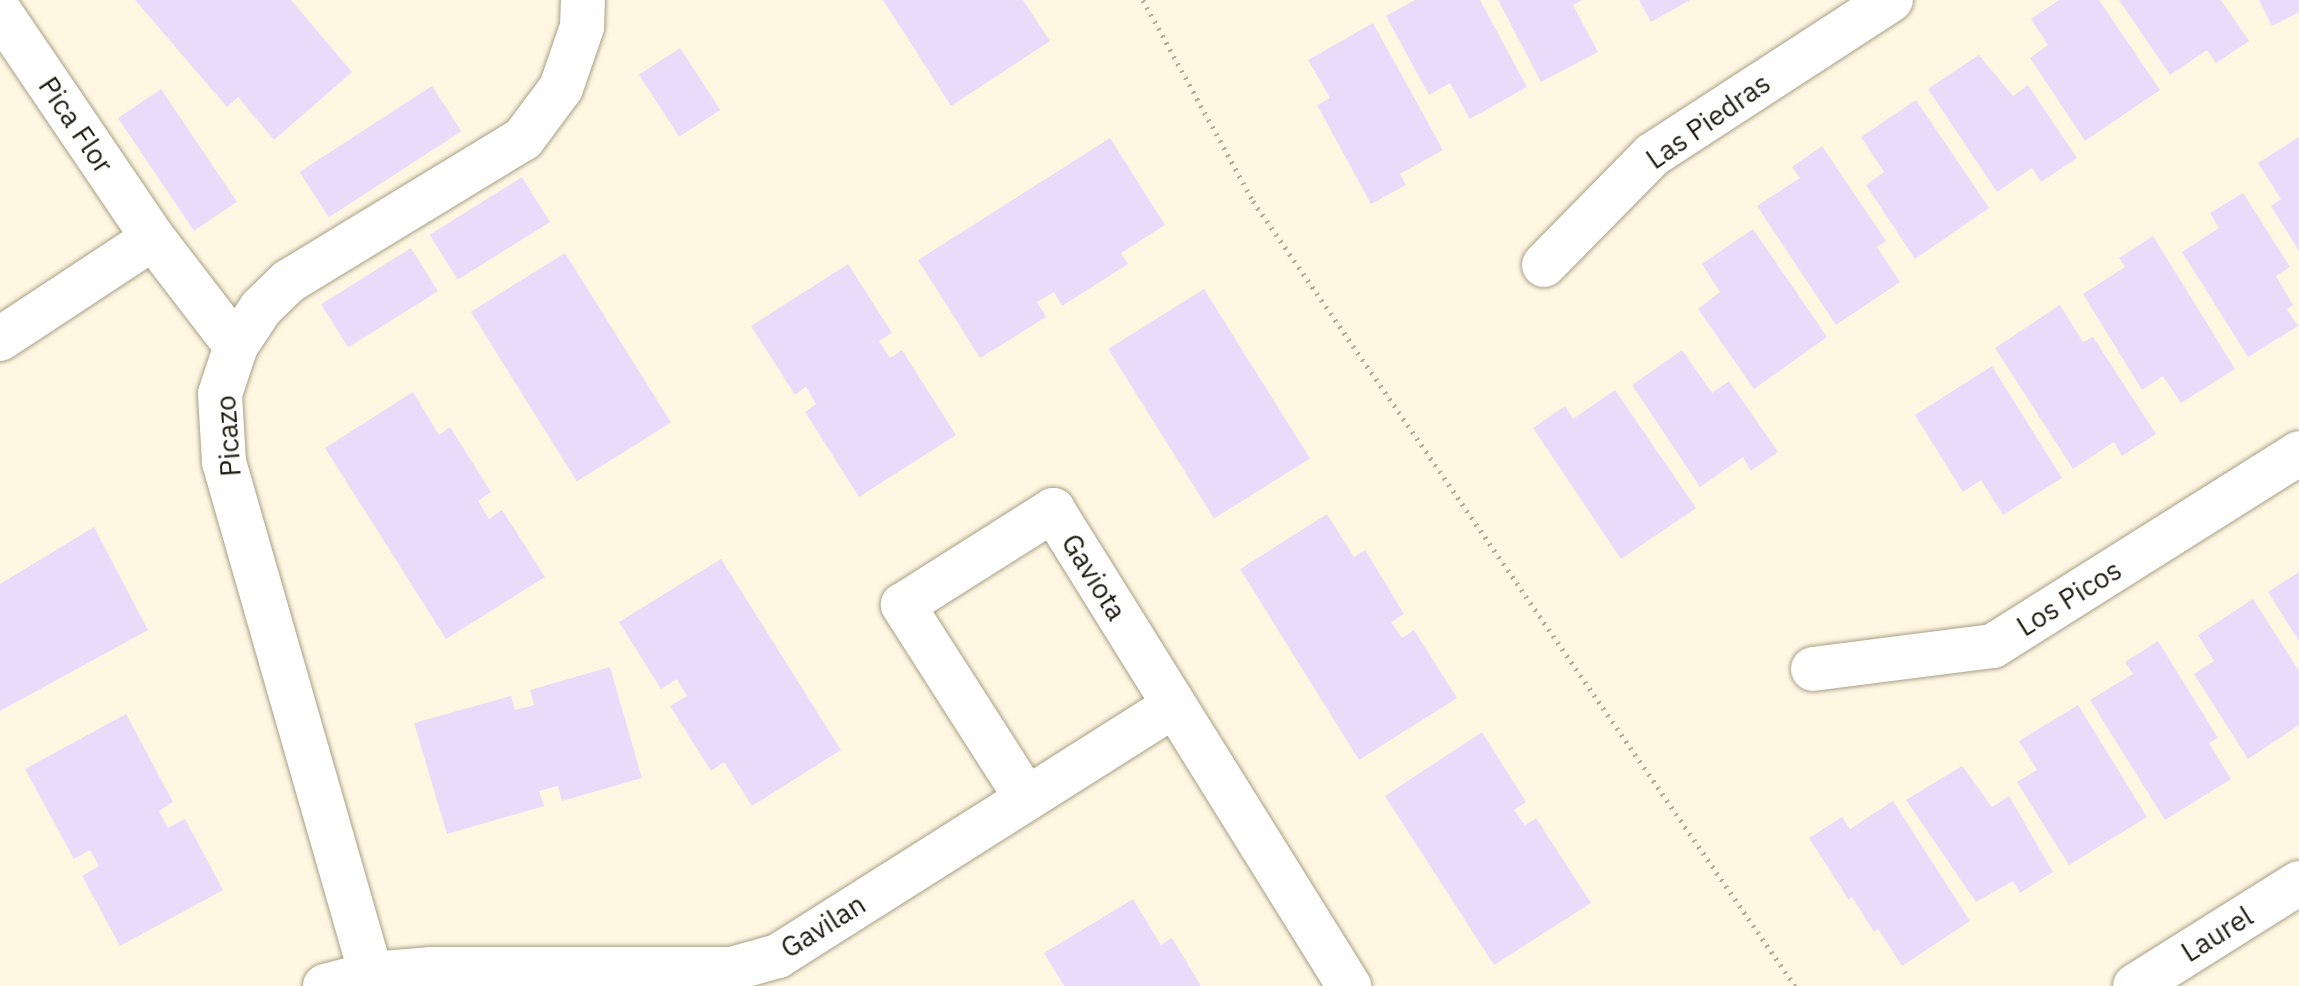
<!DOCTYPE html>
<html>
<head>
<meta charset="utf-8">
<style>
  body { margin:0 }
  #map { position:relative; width:2299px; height:986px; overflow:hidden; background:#fff7e2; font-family:"IBM Plex Sans",sans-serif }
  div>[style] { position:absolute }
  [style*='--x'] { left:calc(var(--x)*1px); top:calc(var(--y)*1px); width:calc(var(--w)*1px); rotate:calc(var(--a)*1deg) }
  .building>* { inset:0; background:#eadbfa; transform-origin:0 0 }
  .path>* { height:5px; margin-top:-2.5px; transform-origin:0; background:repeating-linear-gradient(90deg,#b2ab9a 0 2px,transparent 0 8px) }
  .roads { filter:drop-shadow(0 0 2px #a89f86) drop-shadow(0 0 2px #a89f86) }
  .minor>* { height:44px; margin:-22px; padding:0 22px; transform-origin:22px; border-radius:22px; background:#fff }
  span { translate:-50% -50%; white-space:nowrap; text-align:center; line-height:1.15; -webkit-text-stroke:8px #fff; paint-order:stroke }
  .street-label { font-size:28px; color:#201d13 }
</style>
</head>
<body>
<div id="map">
  <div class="building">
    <div style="clip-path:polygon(135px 0,291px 0,352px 72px,274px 140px,238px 97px,227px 107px)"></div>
    <div style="clip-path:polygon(883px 0,1023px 0,1050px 41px,951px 106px)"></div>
    <div style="clip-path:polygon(1415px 0,1480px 0,1527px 87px,1470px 119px,1450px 83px,1429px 95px,1386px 16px)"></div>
    <div style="clip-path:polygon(1498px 0,1582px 0,1573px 5px,1598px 52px,1541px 82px)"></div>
    <div style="clip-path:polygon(1639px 0,1690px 0,1651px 22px)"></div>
    <div style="clip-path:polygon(2059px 0,2099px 0,2160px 90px,2085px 141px,2030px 58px,2048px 45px,2031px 19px)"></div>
    <div style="clip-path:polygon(2119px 0,2221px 0,2249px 41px,2216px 63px,2207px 50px,2170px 75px)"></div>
    <div style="clip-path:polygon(2259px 0,2299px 0,2299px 12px,2272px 26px)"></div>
    <div style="clip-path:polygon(1373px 23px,1443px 150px,1400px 174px,1406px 185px,1371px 204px,1317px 105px,1330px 98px,1308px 60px)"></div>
    <div style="left:680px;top:48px;width:74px;height:49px;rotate:57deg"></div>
    <div style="clip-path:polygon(1979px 55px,2013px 96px,2028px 85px,2077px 158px,2041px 182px,2032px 168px,1997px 192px,1928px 89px)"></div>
    <div style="left:432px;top:86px;width:54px;height:158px;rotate:57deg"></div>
    <div style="left:161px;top:89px;width:136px;height:52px;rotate:56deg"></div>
    <div style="clip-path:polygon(1916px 100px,1989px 208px,1915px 259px,1866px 185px,1884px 172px,1861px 137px)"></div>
    <div style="clip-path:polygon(2299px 137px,2299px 251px,2271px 206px,2281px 199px,2258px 163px)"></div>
    <div style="clip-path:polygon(1110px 138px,1165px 225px,1121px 253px,1128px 264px,1062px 306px,1054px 292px,1037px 302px,1046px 317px,980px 358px,918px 260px)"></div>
    <div style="clip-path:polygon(1822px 146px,1886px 241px,1877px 247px,1900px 282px,1836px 325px,1757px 206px,1800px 178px,1792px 167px)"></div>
    <div style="left:522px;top:177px;width:53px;height:109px;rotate:58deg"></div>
    <div style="clip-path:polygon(2243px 193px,2290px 267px,2276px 276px,2293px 305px,2287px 309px,2298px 326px,2248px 357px,2182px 252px,2219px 228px,2210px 213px)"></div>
    <div style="clip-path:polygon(1753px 229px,1827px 337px,1754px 389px,1698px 309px,1720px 292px,1702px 264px)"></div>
    <div style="clip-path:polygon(2153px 236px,2235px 369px,2181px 403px,2163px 376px,2142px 390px,2083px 294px,2125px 267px,2119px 258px)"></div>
    <div style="left:411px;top:248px;width:51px;height:106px;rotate:58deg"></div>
    <div style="left:565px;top:253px;width:200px;height:111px;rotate:58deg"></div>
    <div style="clip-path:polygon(848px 264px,892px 333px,879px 341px,890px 358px,902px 350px,956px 435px,859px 497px,805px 412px,816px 404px,806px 387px,795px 395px,751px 326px)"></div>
    <div style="left:1204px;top:289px;width:200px;height:113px;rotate:58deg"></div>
    <div style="clip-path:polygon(2060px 305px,2083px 342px,2093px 337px,2156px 434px,2122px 456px,2114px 442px,2073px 469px,1995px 348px)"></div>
    <div style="clip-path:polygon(1682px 350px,1712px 393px,1729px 381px,1778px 452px,1751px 471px,1743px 457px,1700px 487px,1632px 385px)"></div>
    <div style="clip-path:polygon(1992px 366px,2062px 478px,2003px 515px,1981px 480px,1963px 492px,1915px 415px)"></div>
    <div style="clip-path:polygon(1615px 390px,1696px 508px,1621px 559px,1533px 428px,1565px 406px,1573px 419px)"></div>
    <div style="clip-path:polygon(413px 392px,439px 435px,450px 427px,491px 492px,478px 501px,489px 519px,502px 510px,545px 577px,446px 639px,325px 448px)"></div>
    <div style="clip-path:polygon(1327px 514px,1354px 557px,1365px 550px,1404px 614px,1391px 622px,1402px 638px,1414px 630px,1457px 698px,1359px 760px,1240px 569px)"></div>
    <div style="clip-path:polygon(94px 527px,148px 630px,0 711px,0 584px)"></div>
    <div style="clip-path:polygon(721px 559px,841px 750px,752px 806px,724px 762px,711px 771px,670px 706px,687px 696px,677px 679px,661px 689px,619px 622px)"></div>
    <div style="clip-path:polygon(2299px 572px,2299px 641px,2268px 592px)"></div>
    <div style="clip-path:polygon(2253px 599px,2299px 671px,2299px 725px,2248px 759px,2194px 674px,2214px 661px,2198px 635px)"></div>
    <div style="clip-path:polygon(2158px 641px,2218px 738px,2209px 743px,2231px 779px,2165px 820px,2090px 700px,2133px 674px,2125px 662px)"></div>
    <div style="clip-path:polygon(610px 667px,642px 778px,562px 801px,558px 786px,539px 791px,544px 806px,447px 834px,414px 723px,511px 696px,515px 710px,534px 705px,530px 690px)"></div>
    <div style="clip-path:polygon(2078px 705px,2147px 817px,2069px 865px,2017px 782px,2037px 770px,2019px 741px)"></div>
    <div style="clip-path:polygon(126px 714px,173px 802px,159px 811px,168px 828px,185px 819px,223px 890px,120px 946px,82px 876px,99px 866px,90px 850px,74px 859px,25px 769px)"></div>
    <div style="clip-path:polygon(1482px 732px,1526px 802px,1514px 810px,1525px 825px,1536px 818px,1591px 903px,1494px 965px,1385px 796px)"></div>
    <div style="clip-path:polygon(1962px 766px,1992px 807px,2009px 796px,2053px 872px,2020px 893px,2013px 881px,1976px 902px,1906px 800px)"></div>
    <div style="clip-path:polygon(1893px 801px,1970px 921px,1902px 966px,1878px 929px,1874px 932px,1852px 897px,1849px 900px,1809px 838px,1842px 817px,1850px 829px)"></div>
    <div style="clip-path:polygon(1133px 899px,1161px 945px,1172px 938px,1201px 986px,1064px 986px,1044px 953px)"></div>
  </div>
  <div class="path">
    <div style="--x:1143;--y:0;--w:229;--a:61.3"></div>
    <div style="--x:1253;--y:201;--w:954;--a:55.38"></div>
  </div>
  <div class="roads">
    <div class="minor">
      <div style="--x:0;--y:12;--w:273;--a:55.9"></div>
      <div style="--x:153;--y:238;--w:136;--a:52.5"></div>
      <div style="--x:1544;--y:265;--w:154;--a:-45.5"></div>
      <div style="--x:1652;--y:155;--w:285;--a:-33"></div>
      <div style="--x:0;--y:339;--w:183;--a:-33.4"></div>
      <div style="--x:1813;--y:669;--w:181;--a:-7.3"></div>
      <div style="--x:1993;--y:646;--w:362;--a:-32.2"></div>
      <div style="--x:1025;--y:796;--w:227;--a:-122.6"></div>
      <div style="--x:903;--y:605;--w:178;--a:-32.3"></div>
      <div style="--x:1053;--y:510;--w:561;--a:58.12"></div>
      <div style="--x:371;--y:974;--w:533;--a:-106.02"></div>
      <div style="--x:224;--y:462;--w:68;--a:-93.4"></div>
      <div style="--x:220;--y:394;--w:51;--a:-71.6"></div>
      <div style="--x:236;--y:346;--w:45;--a:-56.7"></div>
      <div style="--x:261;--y:308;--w:39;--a:-44"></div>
      <div style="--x:289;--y:281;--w:274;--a:-31.3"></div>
      <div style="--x:523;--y:139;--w:64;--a:-53.3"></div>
      <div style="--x:561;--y:88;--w:65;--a:-71"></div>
      <div style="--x:582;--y:27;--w:27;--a:-88"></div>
      <div style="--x:325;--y:986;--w:48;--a:-14.6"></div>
      <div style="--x:371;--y:974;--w:59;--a:-4.8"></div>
      <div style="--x:430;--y:969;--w:302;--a:0"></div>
      <div style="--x:732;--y:969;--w:48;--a:-15.8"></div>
      <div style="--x:778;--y:956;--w:468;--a:-32.3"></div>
      <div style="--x:2135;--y:986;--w:194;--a:-32.1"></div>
    </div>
  </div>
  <div class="street-label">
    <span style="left:1708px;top:121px;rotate:-35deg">Las Piedras</span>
    <span style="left:76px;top:125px;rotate:56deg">Pica Flor</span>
    <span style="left:228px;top:436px;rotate:-94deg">Picazo</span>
    <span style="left:1094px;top:577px;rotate:58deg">Gaviota</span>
    <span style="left:2069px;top:598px;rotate:-32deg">Los Picos</span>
    <span style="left:823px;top:926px;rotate:-32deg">Gavilan</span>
    <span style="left:2217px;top:934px;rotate:-32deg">Laurel</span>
  </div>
</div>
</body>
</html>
